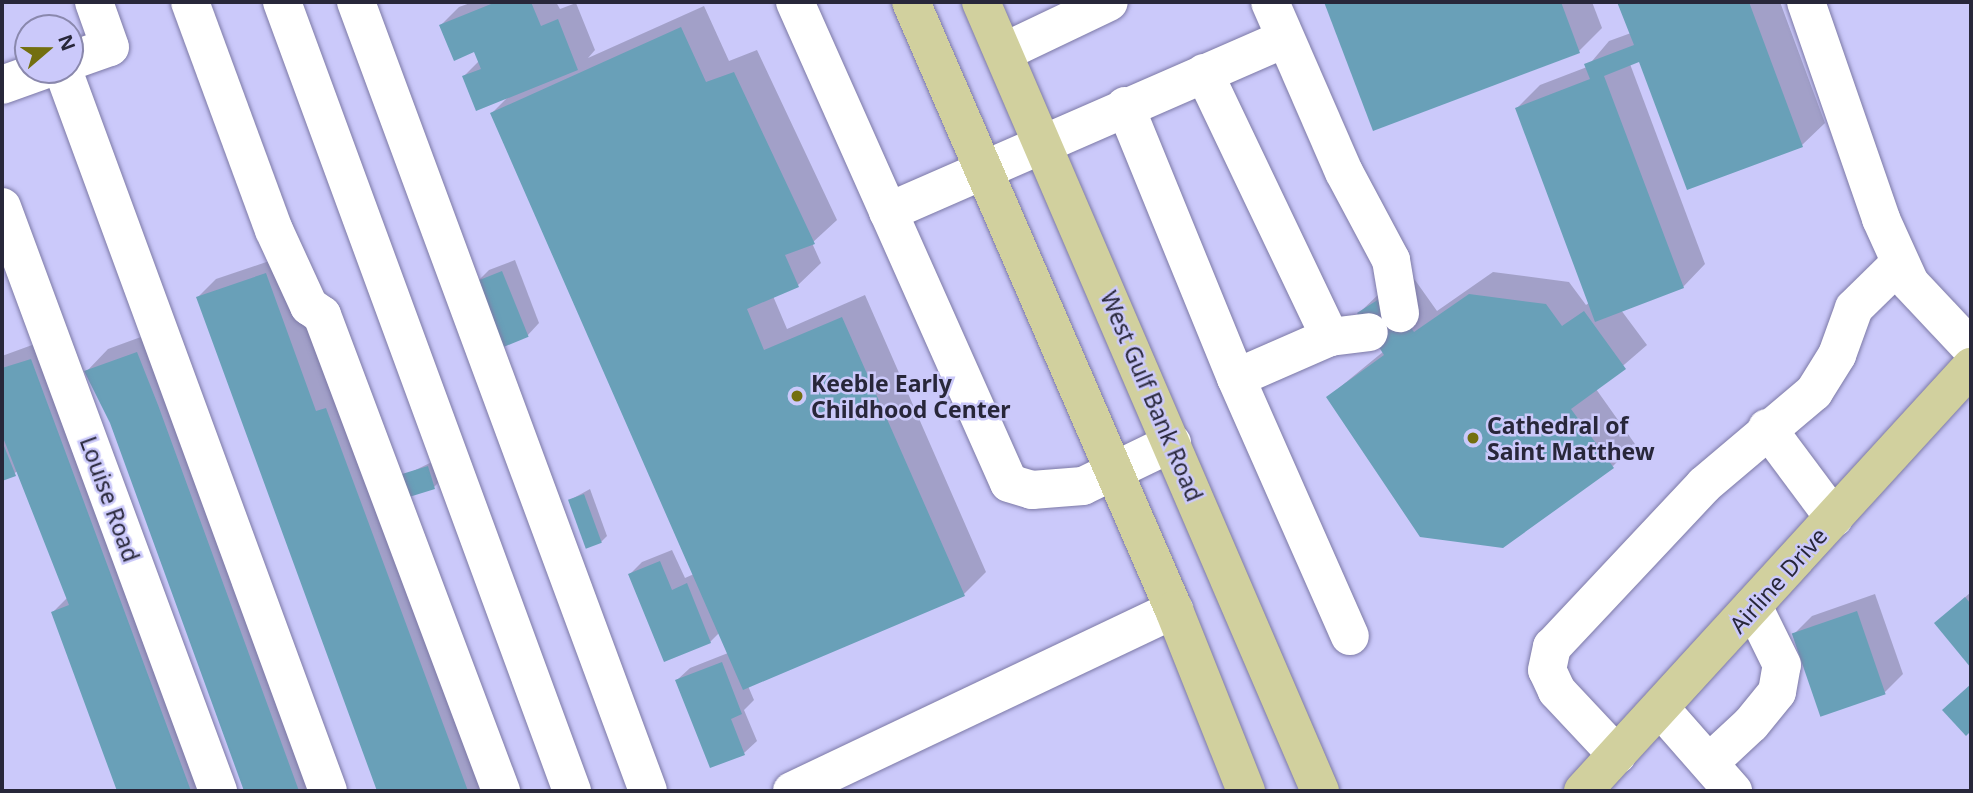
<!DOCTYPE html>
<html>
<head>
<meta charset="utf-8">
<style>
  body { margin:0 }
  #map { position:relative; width:1973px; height:793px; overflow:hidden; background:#cbc9fa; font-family:"Noto Sans",sans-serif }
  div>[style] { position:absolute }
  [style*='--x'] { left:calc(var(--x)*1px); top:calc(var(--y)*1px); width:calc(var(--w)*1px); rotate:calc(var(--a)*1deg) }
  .shadow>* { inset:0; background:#0003 }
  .building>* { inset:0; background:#69a0b8; transform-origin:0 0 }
  .roads { filter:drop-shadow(0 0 2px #7c79a6) drop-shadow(0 0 2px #7c79a6) }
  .minor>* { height:38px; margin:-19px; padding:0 19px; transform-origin:19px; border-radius:19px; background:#fff }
  .major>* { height:38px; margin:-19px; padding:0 19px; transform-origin:19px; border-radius:19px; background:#d1d09e }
  .dots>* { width:19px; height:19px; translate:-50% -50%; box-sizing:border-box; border:4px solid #cbc9fa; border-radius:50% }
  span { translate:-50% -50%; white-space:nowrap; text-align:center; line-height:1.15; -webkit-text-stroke:5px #cbc9fa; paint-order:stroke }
  .poi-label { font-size:23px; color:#28273a; font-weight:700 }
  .left { translate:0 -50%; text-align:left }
  .street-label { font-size:23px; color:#28273a }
  .frame { position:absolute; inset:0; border:4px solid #28273a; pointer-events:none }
  .north { position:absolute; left:14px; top:14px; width:70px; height:70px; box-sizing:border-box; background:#cbc9fa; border:2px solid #8a88ad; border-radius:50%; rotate:70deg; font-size:19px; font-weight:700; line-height:28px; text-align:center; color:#28273a }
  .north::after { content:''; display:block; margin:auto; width:24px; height:32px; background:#736f0f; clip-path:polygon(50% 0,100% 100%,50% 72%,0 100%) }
</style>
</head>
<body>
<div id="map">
  <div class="shadow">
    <div style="clip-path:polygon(473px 2px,556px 2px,560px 9px,576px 3px,595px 50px,588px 58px,704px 6px,729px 61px,757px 50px,837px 220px,812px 243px,821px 263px,798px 285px,773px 296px,787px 329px,865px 295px,986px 572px,964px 594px,748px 686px,754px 700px,744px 710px,757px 741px,744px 753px,677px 680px,690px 668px,728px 653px,719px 633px,710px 642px,630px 574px,642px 562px,672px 550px,685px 578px,694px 574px,492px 113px,509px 96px,464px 76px,479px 61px,475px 50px,441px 25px,459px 7px)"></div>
    <div style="clip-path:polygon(1326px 2px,1592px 2px,1602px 28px,1579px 51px,1374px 129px)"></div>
    <div style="clip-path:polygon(1619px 2px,1780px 2px,1825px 123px,1802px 145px,1640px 60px,1630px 64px,1705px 264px,1683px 287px,1621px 310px,1647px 345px,1596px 389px,1635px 444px,1613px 466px,1328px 397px,1384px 351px,1359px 313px,1382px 291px,1410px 273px,1437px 311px,1493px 272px,1569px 282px,1586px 305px,1590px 302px,1517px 108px,1540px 85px,1587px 67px,1609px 41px,1631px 33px)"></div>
    <div style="clip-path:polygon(284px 256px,498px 791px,379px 791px,198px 297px,216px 279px)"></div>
    <div style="clip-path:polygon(515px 260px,539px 323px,527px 336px,477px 282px,489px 270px)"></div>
    <div style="clip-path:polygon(160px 330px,329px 791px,246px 791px,112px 422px,86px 372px,108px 349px)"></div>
    <div style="clip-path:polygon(54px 337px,222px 791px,119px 791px,53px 612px,68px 597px,18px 471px,2px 480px,2px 356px)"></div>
    <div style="clip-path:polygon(434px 461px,440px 481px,434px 487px,403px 476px)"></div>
    <div style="clip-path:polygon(590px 489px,607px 536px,601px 542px,570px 500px)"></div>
    <div style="clip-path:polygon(1971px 592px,1971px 665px,1936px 623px)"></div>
    <div style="clip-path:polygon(1875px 594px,1903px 674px,1885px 692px,1794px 634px,1812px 616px)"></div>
  </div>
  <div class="building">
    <div style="clip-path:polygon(496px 2px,531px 2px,541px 26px,558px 19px,578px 70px,476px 111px,462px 76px,481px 69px,474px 52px,454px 61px,439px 25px)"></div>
    <div style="clip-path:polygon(1324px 2px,1561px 2px,1580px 53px,1373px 131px)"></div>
    <div style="clip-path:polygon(1617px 2px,1749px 2px,1803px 147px,1687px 190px,1639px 62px,1604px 76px,1684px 288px,1595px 322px,1515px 108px,1590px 79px,1584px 64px,1634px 45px)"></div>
    <div style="clip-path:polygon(681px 27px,706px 82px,734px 72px,815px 244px,785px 255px,799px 287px,747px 309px,764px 350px,842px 317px,965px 596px,743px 690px,490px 113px)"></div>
    <div style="left:502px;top:271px;width:71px;height:29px;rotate:68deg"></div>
    <div style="clip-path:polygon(266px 273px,316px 411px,326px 408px,468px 791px,377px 791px,196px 297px)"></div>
    <div style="clip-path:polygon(1387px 294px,1414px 332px,1469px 294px,1546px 304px,1562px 326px,1584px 311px,1626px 369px,1571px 409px,1614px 468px,1503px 548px,1420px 537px,1326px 397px,1384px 355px,1357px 313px)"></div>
    <div style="clip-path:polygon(137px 352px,158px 405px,299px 791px,244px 791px,110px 423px,84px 371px)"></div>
    <div style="clip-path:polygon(31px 359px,191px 791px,117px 791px,51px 612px,69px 605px,2px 435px,2px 368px)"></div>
    <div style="clip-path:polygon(2px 441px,16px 476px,2px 481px)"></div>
    <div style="left:428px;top:466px;width:24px;height:28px;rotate:73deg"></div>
    <div style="left:584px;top:494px;width:52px;height:17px;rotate:70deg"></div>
    <div style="clip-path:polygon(660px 561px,672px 590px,687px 583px,711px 643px,664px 662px,628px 574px)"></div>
    <div style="clip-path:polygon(1965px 597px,1971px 604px,1971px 668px,1934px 623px)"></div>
    <div style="left:1857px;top:611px;width:88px;height:69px;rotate:71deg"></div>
    <div style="clip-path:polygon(722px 662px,742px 714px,731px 719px,745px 755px,710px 768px,675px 680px)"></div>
    <div style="clip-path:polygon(1971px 684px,1971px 731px,1966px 736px,1942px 710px)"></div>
  </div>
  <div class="roads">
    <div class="minor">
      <div style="--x:190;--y:2;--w:243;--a:69.8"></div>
      <div style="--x:274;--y:230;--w:84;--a:65.3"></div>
      <div style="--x:309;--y:306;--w:16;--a:35"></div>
      <div style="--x:322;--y:315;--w:509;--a:69.39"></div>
      <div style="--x:282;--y:2;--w:841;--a:69.82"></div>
      <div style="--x:356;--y:2;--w:841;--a:69.69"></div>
      <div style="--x:795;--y:2;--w:526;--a:66.02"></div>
      <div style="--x:1009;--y:483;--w:24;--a:17"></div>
      <div style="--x:1032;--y:490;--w:51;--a:-4.5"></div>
      <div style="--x:1083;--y:486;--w:99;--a:-25.8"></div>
      <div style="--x:1270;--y:2;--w:185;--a:66.5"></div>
      <div style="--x:1344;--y:172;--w:100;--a:61.9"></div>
      <div style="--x:1391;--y:260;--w:54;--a:80.4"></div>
      <div style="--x:1806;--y:2;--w:230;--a:70.9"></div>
      <div style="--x:1881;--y:219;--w:70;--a:65.6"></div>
      <div style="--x:1910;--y:283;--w:89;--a:46.8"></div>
      <div style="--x:1004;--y:52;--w:116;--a:-25.5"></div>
      <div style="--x:70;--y:61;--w:42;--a:-19.3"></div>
      <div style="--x:110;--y:47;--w:48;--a:-109.6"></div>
      <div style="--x:63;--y:70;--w:768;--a:69.82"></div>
      <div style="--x:1204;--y:73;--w:293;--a:64.5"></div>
      <div style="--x:2;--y:85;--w:45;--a:-19.7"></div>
      <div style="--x:1125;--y:106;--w:294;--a:67.8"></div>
      <div style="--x:1236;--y:378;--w:282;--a:66.2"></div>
      <div style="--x:2;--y:207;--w:623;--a:69.7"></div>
      <div style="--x:888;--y:212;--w:430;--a:-23.6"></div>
      <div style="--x:1236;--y:378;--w:103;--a:-23.6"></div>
      <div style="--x:1330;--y:337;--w:39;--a:-7"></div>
      <div style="--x:1767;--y:428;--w:112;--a:53.3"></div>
      <div style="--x:1660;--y:708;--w:111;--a:48.7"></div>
      <div style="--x:1617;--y:755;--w:88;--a:-133.2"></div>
      <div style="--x:1557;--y:691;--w:23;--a:-115"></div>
      <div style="--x:1547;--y:670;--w:24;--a:-78"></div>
      <div style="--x:1552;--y:647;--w:222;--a:-46.8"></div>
      <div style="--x:1704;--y:485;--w:144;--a:-40.2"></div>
      <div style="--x:1814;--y:392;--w:44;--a:-58.1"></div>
      <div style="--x:1837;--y:355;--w:50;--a:-70.1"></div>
      <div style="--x:1854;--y:308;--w:64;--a:-44.4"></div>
      <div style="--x:1709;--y:763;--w:57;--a:-42.9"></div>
      <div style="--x:1751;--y:724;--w:41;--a:-50.9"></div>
      <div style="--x:1777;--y:692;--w:27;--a:-80"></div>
      <div style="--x:1782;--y:665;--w:66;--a:-116.2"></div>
      <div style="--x:792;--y:791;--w:423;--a:-25.4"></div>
    </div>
    <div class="major">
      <div style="--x:911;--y:2;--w:662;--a:66.61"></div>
      <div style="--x:1174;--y:610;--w:195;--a:68.3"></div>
      <div style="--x:981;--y:2;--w:859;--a:66.75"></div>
      <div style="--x:1583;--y:791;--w:575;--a:-47.54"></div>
    </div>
  </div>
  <div class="dots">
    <div style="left:797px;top:396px;background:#736f0f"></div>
    <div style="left:1473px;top:438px;background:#736f0f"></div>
  </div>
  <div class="poi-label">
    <span class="left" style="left:811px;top:396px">Keeble Early<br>Childhood Center</span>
    <span class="left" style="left:1487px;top:438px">Cathedral of<br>Saint Matthew</span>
  </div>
  <div class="street-label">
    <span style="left:1152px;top:396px;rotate:67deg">West Gulf Bank Road</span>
    <span style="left:110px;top:499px;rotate:70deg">Louise Road</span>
    <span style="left:1778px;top:580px;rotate:-48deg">Airline Drive</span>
  </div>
  <div class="frame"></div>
  <div class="north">N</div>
</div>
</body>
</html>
